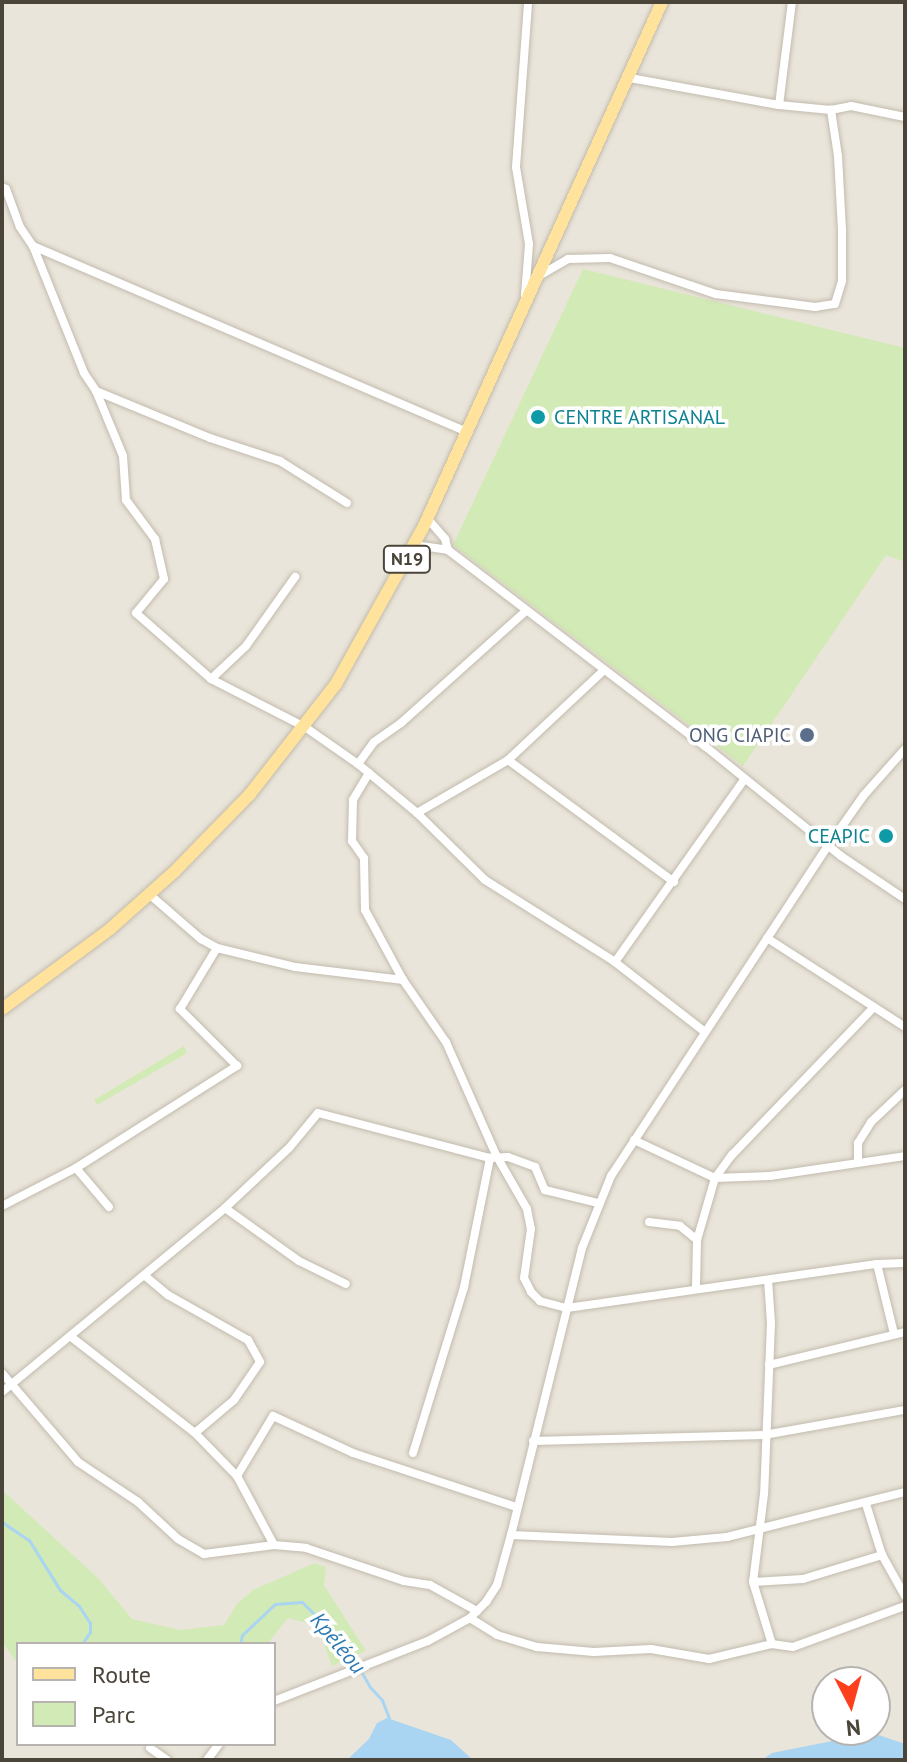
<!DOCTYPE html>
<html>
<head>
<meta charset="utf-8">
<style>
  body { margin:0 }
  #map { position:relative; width:907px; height:1762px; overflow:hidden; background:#f6f3ec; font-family:"PT Sans",sans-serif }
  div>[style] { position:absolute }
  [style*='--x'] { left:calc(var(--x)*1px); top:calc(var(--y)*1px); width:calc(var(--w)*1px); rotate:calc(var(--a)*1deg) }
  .residential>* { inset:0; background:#eae5da }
  .green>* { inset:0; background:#d2eab5 }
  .water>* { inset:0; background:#a9d4f2 }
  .stream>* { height:3px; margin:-1.5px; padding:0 1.5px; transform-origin:1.5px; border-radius:1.5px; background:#a9d4f2 }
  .roads { filter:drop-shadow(0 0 2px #c2bbae) drop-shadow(0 0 2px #c2bbae) }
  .minor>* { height:8px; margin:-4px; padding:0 4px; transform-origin:4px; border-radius:4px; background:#fff }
  .primary>* { height:12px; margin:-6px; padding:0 6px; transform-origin:6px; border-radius:6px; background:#ffe39c }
  .dots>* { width:22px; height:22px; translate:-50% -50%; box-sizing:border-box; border:4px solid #fff; border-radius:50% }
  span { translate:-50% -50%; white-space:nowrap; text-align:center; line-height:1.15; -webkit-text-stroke:7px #fff; paint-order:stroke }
  .shield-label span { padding:2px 6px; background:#fff; border:2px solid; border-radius:6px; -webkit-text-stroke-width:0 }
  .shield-label { font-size:18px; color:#4b4439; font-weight:700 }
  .culture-label { font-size:20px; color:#0d838f }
  .left { translate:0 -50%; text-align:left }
  .right { translate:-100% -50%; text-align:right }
  .service-label { font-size:20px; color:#4e5e75 }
  .water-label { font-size:22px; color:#2e7ab2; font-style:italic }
  .frame { position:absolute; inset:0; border:4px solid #4b4439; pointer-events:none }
  .legend { position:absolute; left:16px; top:1642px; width:260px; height:104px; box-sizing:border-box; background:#fff; border:2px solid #b7b4b0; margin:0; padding:10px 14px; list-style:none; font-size:24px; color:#4b4439 }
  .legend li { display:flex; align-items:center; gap:16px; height:40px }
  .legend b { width:40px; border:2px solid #b7b4b0 }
  .north { position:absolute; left:811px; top:1666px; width:80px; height:80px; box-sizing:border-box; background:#fff; border:2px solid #b7b4b0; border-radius:50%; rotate:174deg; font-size:22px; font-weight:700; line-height:32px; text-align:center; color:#4b4439 }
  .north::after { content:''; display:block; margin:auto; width:28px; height:36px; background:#fc3f1d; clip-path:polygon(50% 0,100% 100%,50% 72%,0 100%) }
</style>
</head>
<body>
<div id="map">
  <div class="residential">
    <div style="clip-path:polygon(evenodd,2px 2px,905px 2px,905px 1760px,2px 1760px,2px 2px,18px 1644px,274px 1644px,274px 1744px,18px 1744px,18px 1644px,2px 2px,827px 1682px,875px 1682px,875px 1730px,827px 1730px,827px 1682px)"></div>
  </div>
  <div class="green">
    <div style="clip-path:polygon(583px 269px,905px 348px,905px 562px,886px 555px,743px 766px,453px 545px)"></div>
    <div style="clip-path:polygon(184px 1046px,187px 1053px,97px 1105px,94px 1100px)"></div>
    <div style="clip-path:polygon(2px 1490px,99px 1579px,132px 1619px,180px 1630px,224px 1625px,237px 1604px,253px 1590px,315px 1563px,326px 1567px,324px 1585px,366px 1651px,332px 1666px,320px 1633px,311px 1624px,288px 1618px,267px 1644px,18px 1644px,18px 1664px,2px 1642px)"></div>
  </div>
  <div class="water">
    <div style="clip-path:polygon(387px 1718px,451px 1740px,473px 1760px,347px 1760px,369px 1739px,377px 1723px)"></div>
    <div style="clip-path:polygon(873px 1733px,905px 1744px,905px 1760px,762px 1760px,772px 1753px)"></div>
  </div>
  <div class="stream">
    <div style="--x:2;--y:1522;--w:32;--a:34"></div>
    <div style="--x:29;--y:1540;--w:59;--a:58.2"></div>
    <div style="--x:60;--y:1590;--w:25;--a:40"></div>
    <div style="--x:79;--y:1606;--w:20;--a:57"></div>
    <div style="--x:90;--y:1623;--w:9;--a:90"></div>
    <div style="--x:90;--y:1632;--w:14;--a:124"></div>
    <div style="--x:240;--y:1644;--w:9;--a:-77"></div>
    <div style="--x:242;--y:1635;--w:45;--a:-43.2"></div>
    <div style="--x:275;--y:1604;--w:27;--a:-4"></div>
    <div style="--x:302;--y:1602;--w:64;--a:45"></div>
    <div style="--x:347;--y:1647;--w:46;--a:60.1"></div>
    <div style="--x:370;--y:1687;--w:18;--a:47"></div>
    <div style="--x:382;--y:1700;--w:22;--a:69"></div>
  </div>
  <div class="roads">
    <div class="minor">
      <div style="--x:630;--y:78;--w:151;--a:10.3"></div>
      <div style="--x:779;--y:105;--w:52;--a:5.5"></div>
      <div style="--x:831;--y:110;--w:20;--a:-11"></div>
      <div style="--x:851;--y:106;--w:55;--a:11.5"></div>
      <div style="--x:779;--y:105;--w:104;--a:-82.8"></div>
      <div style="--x:2;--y:187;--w:4;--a:27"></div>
      <div style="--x:6;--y:189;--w:40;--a:69.8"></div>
      <div style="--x:20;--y:227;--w:23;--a:56"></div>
      <div style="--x:33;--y:246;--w:137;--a:68.1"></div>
      <div style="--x:84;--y:373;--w:22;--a:56"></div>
      <div style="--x:96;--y:391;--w:70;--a:67.4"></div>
      <div style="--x:123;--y:456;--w:44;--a:86.1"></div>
      <div style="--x:126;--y:500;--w:49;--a:53.4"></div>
      <div style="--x:155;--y:539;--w:41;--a:77.3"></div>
      <div style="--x:164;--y:579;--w:44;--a:129.5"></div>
      <div style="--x:136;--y:613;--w:100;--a:41.3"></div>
      <div style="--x:211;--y:679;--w:106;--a:27.1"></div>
      <div style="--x:305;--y:727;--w:65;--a:34.9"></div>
      <div style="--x:358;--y:764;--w:77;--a:39.7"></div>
      <div style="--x:417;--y:813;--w:95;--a:44.6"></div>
      <div style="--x:485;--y:880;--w:154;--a:32.2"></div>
      <div style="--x:615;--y:962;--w:114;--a:37.9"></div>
      <div style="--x:33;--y:246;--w:472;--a:23.2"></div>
      <div style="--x:537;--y:277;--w:36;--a:-30"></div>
      <div style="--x:568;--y:259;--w:42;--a:-1.4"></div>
      <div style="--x:610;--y:258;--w:112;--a:18.8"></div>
      <div style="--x:716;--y:294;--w:100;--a:7.5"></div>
      <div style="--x:815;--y:307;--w:20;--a:-9"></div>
      <div style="--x:835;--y:304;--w:24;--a:-73"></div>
      <div style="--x:842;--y:281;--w:51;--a:-90"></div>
      <div style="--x:842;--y:230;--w:74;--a:-93.1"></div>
      <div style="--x:838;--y:156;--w:47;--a:-98.7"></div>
      <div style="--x:525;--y:295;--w:51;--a:-85.5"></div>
      <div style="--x:529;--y:244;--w:78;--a:-99.6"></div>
      <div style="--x:516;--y:167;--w:165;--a:-85.8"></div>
      <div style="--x:96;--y:391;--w:123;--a:22.4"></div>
      <div style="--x:210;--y:438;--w:74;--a:18.2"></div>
      <div style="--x:280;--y:461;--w:79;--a:32.1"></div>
      <div style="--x:427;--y:518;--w:28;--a:49"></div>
      <div style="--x:445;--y:539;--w:11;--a:75"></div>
      <div style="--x:448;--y:550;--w:325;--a:37.4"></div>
      <div style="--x:706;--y:747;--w:174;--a:38.9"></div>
      <div style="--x:841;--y:856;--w:77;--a:33.9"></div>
      <div style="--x:414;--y:545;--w:34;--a:8"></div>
      <div style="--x:211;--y:679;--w:48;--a:-43.3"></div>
      <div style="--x:246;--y:646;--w:85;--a:-54.6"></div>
      <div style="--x:508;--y:760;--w:206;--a:36.3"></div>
      <div style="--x:358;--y:764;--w:27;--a:-54"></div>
      <div style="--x:374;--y:742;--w:33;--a:-35"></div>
      <div style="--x:401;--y:723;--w:168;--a:-41.9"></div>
      <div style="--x:369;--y:773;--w:31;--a:121"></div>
      <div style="--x:353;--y:800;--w:41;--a:91.4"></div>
      <div style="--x:352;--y:841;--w:21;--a:55"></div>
      <div style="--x:364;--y:858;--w:52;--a:88.9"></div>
      <div style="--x:365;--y:910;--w:80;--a:61.5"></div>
      <div style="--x:403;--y:980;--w:75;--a:55.3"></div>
      <div style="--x:446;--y:1042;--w:124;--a:66.1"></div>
      <div style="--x:496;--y:1155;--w:62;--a:60.1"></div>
      <div style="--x:527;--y:1209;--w:20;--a:79"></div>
      <div style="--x:531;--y:1229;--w:49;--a:98.1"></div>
      <div style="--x:524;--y:1278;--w:16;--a:63"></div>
      <div style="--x:531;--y:1292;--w:13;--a:45"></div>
      <div style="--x:540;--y:1301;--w:28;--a:15"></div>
      <div style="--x:567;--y:1308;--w:313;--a:-8.1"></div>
      <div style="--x:877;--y:1264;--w:72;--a:76.3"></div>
      <div style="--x:417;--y:813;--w:105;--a:-30.2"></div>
      <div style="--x:508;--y:760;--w:130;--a:-43.1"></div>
      <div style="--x:149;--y:894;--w:69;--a:40.9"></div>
      <div style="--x:201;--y:939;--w:18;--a:29"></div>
      <div style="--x:217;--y:948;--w:80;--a:13.7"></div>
      <div style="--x:295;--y:967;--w:109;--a:6.9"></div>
      <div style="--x:767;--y:938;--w:164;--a:32.8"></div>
      <div style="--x:615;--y:962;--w:223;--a:-54.7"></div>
      <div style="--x:634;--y:1140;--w:89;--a:25.1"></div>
      <div style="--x:715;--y:1178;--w:55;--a:-2.1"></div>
      <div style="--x:770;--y:1176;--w:136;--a:-8.4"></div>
      <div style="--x:858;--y:1160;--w:17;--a:-90"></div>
      <div style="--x:858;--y:1143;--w:25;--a:-58"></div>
      <div style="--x:871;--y:1122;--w:47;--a:-43.3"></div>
      <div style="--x:76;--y:1168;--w:51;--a:49.8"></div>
      <div style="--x:2;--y:1206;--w:83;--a:-27.2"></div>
      <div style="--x:76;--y:1168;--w:191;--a:-32.4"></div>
      <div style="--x:237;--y:1066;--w:81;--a:-135"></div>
      <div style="--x:180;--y:1009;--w:71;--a:-58.8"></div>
      <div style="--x:225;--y:1208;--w:91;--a:35.6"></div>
      <div style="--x:299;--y:1261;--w:52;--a:26.1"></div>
      <div style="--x:649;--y:1222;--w:31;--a:7"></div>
      <div style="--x:680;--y:1226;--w:22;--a:39"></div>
      <div style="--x:877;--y:1264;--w:28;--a:-2"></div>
      <div style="--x:144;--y:1275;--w:31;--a:40"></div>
      <div style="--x:168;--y:1295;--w:92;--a:29.4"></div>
      <div style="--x:248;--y:1340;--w:25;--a:61"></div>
      <div style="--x:260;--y:1362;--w:46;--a:124.4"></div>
      <div style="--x:234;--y:1400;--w:51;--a:139.8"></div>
      <div style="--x:768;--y:1280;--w:43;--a:86"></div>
      <div style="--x:771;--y:1323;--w:171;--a:92.3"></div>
      <div style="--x:764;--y:1494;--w:89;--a:97.1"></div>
      <div style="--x:753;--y:1582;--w:65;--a:73"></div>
      <div style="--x:696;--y:1288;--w:48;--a:-88.8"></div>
      <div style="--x:697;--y:1240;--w:65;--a:-73.8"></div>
      <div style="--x:715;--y:1178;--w:29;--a:-54"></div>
      <div style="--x:732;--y:1155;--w:205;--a:-46.2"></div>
      <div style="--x:70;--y:1336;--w:158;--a:37.8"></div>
      <div style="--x:195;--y:1433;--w:60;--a:45.7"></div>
      <div style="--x:237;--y:1476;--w:78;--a:61.8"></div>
      <div style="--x:769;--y:1365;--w:140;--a:-13.6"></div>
      <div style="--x:2;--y:1373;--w:117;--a:49.5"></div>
      <div style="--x:78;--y:1462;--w:72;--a:33.7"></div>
      <div style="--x:138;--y:1502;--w:54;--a:42.8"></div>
      <div style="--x:178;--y:1539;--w:30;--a:30"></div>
      <div style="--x:204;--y:1554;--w:71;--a:-7.3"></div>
      <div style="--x:274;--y:1545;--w:32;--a:5"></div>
      <div style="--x:306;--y:1548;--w:103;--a:18.6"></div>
      <div style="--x:404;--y:1581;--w:26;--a:9"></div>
      <div style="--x:430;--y:1585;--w:54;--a:29"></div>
      <div style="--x:2;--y:1392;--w:289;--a:-39.5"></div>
      <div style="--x:225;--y:1208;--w:88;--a:-43.2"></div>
      <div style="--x:289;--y:1148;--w:45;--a:-50.4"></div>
      <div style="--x:318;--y:1113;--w:178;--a:14.7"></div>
      <div style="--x:490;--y:1158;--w:18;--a:-3"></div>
      <div style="--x:508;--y:1157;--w:29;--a:20"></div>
      <div style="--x:535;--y:1167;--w:25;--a:67"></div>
      <div style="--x:545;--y:1190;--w:55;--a:13.8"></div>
      <div style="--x:533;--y:1441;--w:231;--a:-1.5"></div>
      <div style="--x:764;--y:1435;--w:143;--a:-10.1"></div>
      <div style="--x:413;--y:1453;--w:174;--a:-72.9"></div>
      <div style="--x:464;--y:1287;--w:132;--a:-78.6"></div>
      <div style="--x:237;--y:1476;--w:70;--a:-59"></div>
      <div style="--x:273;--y:1416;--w:88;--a:24.8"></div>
      <div style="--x:353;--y:1453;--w:172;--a:18.3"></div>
      <div style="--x:866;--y:1504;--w:53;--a:72.6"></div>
      <div style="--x:511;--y:1535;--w:161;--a:2.5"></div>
      <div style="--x:672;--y:1542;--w:55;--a:-5.2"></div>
      <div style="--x:727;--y:1537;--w:184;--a:-14.2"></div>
      <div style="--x:753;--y:1582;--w:50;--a:-3.4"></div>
      <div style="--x:803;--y:1579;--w:83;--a:-16.9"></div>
      <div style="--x:882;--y:1555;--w:47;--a:60.7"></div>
      <div style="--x:470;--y:1618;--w:32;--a:32"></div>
      <div style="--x:497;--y:1635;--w:42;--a:16.7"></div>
      <div style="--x:537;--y:1647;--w:57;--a:5"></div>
      <div style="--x:594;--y:1652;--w:57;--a:-3"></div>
      <div style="--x:651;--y:1649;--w:59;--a:9.8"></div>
      <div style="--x:709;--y:1659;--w:65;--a:-13.4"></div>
      <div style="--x:772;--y:1644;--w:21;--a:8"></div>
      <div style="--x:793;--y:1647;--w:119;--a:-20.1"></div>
      <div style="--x:274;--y:1701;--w:165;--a:-21.3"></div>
      <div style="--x:428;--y:1641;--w:48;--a:-28.7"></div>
      <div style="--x:470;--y:1618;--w:23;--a:-45"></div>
      <div style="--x:486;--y:1602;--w:20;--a:-57"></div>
      <div style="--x:497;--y:1585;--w:52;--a:-74.4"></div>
      <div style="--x:511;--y:1535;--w:296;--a:-76.1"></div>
      <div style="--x:582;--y:1248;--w:78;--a:-68.1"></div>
      <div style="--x:611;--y:1176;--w:395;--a:-56.7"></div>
      <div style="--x:828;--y:846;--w:62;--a:-54.8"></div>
      <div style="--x:864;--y:795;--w:62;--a:-48.3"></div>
      <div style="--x:150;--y:1748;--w:21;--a:35"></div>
      <div style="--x:207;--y:1760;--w:20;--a:-53"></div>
    </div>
    <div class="primary">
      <div style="--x:2;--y:1009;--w:134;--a:-36.5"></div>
      <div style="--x:110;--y:929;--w:86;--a:-41.7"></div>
      <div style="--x:174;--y:872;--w:109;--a:-45.7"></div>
      <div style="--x:250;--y:794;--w:140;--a:-52"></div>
      <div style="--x:336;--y:684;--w:179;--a:-60.9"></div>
      <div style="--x:423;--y:528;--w:578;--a:-65.56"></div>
    </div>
  </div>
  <div class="dots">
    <div style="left:538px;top:417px;background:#0f9aa8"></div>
    <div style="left:807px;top:735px;background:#5c6f8a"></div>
    <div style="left:886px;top:836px;background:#0f9aa8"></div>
  </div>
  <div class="shield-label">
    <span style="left:407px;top:559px">N19</span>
  </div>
  <div class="culture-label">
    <span class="left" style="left:554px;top:417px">CENTRE ARTISANAL</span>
    <span class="right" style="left:870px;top:836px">CEAPIC</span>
  </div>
  <div class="service-label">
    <span class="right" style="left:791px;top:735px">ONG CIAPIC</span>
  </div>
  <div class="water-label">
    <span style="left:338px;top:1643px;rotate:50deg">Kpéléou</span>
  </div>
  <div class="frame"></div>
  <ul class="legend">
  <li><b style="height:10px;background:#ffe39c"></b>Route</li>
  <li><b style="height:22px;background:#d2eab5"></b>Parc</li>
  </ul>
  <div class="north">N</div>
</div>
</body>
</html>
